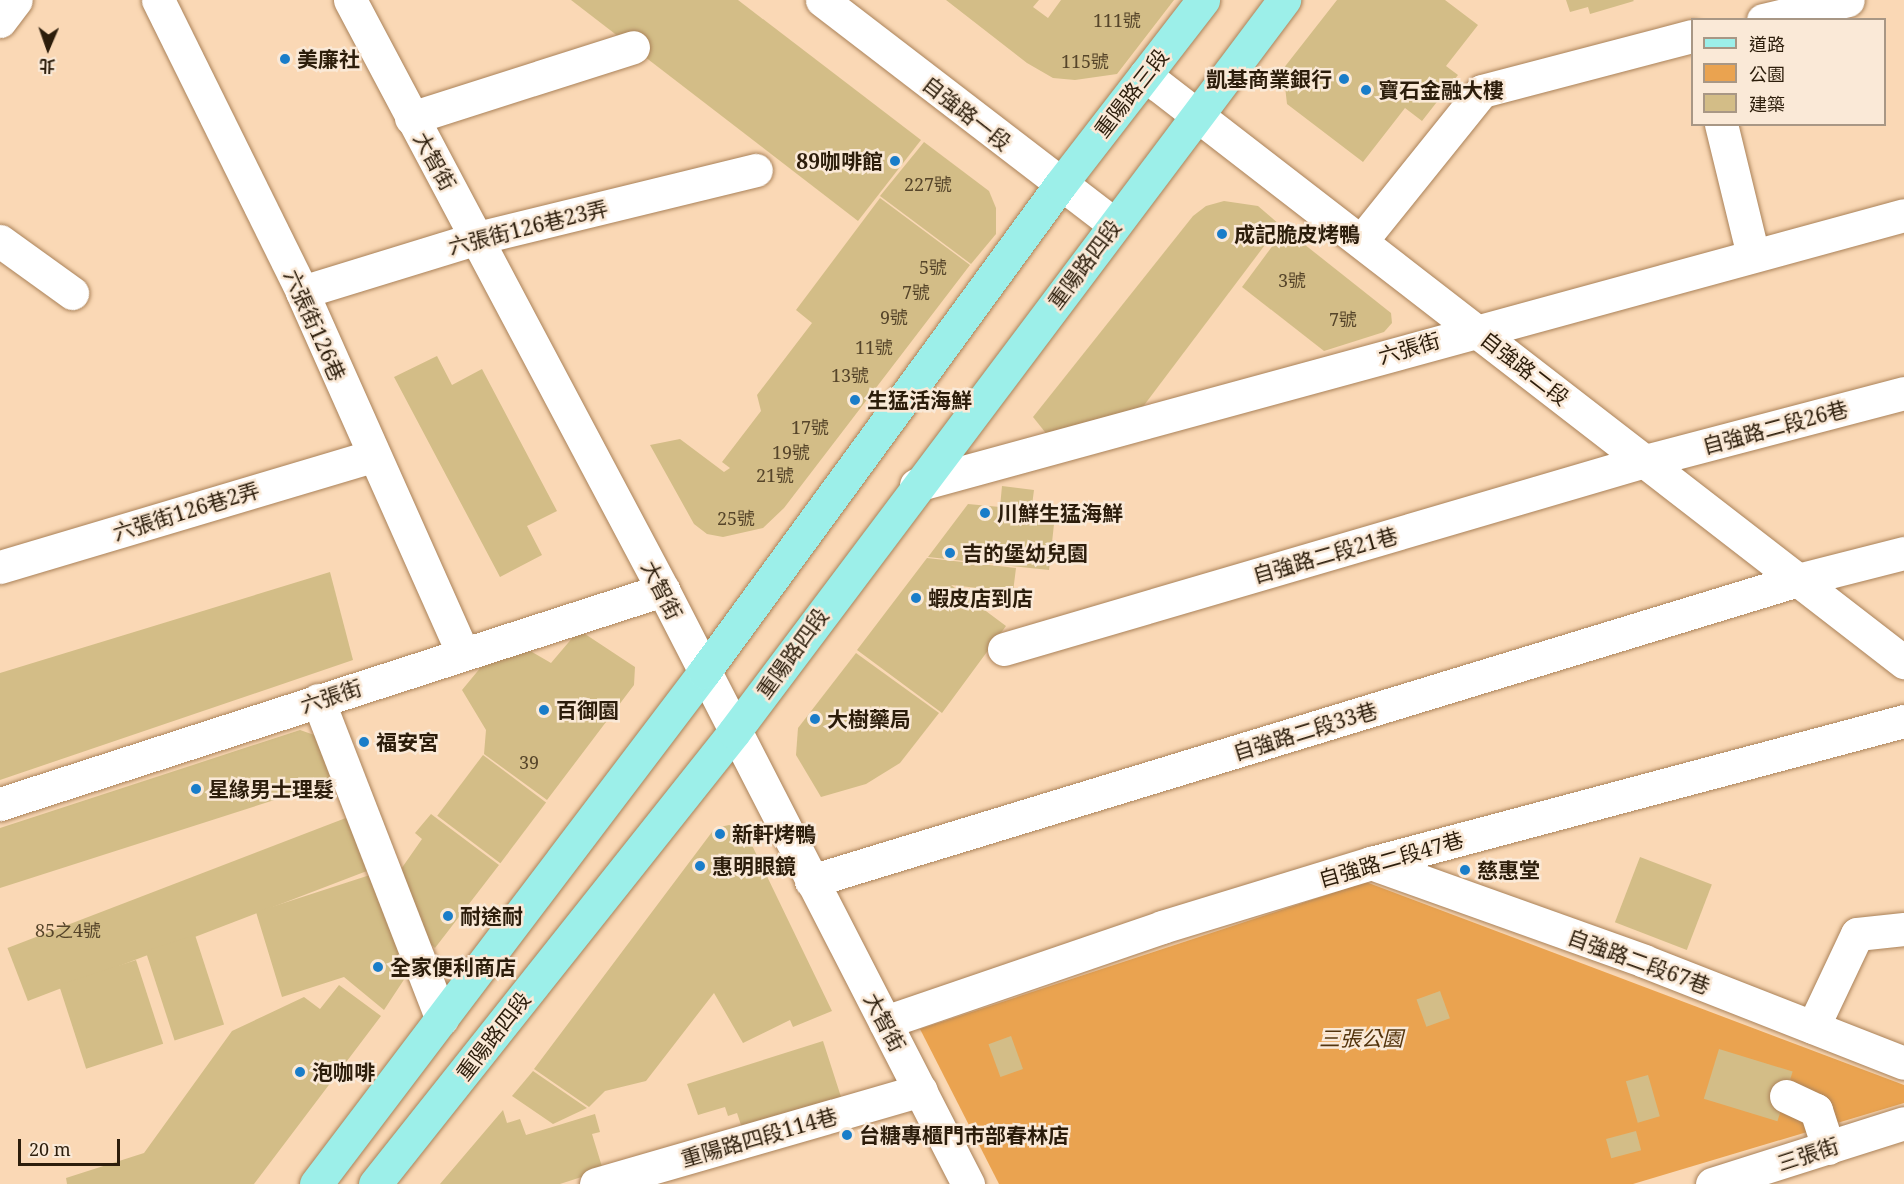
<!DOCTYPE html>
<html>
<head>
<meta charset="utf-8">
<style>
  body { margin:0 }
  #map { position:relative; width:1904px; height:1184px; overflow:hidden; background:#fad8b5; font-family:"Noto Serif","Noto Sans TC",serif }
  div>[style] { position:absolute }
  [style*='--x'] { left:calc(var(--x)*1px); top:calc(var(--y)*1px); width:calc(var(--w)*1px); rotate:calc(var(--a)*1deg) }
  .green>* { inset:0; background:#eaa350 }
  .building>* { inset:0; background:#d3bd87; transform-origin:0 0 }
  .roads { filter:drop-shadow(0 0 2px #aa8259) drop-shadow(0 0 2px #aa8259) }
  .minor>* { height:33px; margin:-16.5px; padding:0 16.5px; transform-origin:16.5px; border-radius:16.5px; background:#fff }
  .major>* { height:33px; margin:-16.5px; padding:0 16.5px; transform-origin:16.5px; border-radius:16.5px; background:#9cefe9 }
  .dots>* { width:16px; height:16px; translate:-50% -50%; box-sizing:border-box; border:3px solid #fae9d7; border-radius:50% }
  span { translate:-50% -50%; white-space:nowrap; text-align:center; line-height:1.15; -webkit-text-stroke:5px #fae9d7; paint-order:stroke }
  .number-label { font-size:18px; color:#56452a }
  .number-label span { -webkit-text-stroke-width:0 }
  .poi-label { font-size:21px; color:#2c1d0b; font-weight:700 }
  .left { translate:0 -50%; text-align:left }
  .right { translate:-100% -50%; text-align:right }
  .street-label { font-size:21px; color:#2c1d0b }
  .park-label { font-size:21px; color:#53340d; font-style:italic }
  .legend { position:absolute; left:1691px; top:18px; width:195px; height:108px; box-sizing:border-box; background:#fae9d7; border:2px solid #a89785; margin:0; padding:8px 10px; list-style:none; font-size:18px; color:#2c1d0b }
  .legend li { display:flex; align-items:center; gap:12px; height:30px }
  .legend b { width:30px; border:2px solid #a89785 }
  .north { position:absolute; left:18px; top:18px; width:60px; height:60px; -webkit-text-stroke:4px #fae9d7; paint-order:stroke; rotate:182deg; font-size:16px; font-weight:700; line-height:24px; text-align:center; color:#2c1d0b }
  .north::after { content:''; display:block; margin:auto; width:21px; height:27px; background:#2c1d0b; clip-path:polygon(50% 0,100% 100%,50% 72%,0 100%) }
  .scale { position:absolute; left:18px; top:1139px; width:102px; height:27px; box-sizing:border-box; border:3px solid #2c1d0b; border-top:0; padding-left:8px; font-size:18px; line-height:21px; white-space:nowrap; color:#2c1d0b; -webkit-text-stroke:4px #fae9d7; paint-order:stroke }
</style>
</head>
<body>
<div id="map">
  <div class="green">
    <div style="clip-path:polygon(1366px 882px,1904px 1085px,1904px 1103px,1633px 1184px,999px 1184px,920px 1029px)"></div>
  </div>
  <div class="building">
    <div style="clip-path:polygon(571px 0,738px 0,921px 140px,858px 221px)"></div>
    <div style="clip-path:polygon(946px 0,1039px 0,1033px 7px,1048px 18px,1061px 0,1174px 0,1117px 74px,1075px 80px,1053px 78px,1027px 63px)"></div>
    <div style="clip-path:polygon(1337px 0,1445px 0,1478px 25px,1446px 66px,1458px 75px,1422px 121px,1405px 108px,1363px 162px,1287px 104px,1283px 69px)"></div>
    <div style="clip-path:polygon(1566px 0,1633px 0,1634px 1px,1590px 14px,1588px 7px,1570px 12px)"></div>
    <div style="clip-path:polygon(924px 142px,989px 191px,996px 208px,996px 234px,971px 264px,880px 196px)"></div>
    <div style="clip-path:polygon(880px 198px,970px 265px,784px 508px,763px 528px,723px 537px,707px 534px,694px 524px,650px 445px,680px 439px,724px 472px,730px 468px,722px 462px,761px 411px,757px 395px,812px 323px,796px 310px)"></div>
    <div style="clip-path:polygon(1224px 201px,1258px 206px,1280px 225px,1142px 408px,1049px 437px,1033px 417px,1193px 216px,1206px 206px)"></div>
    <div style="clip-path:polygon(1285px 229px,1391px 313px,1392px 323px,1384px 332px,1324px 351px,1242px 287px)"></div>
    <div style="clip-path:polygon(437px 356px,452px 385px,482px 369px,557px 511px,527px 526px,542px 555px,500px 577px,394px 377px)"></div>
    <div style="clip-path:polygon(1002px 486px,1034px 490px,1031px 513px,1055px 515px,1049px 570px,928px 557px,968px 504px,1000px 507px)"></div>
    <div style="clip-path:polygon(927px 558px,1016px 568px,1013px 592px,951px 585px,1006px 626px,942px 713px,857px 650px)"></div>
    <div style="clip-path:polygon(330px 572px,353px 660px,0 780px,0 673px)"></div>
    <div style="clip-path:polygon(579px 630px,635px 667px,634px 685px,547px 800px,484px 754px,486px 730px,462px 690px,491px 655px,520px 645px,551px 663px)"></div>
    <div style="clip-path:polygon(856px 653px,939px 713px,900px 763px,866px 784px,821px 797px,796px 755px,798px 728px)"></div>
    <div style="clip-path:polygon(300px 730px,320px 737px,337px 780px,0 888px,0 828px)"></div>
    <div style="left:483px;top:755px;width:79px;height:76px;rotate:37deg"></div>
    <div style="clip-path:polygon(431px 814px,499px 865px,435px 948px,421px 935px,399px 872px,422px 839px,415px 833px)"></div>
    <div style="left:351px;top:816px;width:57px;height:368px;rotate:69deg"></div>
    <div style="clip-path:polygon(729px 825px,739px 827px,748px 837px,832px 1011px,793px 1027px,790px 1020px,743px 1043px,714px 993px,646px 1081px,605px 1091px,589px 1107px,534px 1069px,715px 828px)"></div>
    <div style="left:1640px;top:857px;width:77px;height:70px;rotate:21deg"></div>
    <div style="clip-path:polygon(370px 875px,407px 975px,384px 1010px,344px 977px,282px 997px,256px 912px)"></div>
    <div style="left:195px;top:935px;width:94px;height:52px;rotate:72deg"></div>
    <div style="left:136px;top:960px;width:88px;height:81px;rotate:72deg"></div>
    <div style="clip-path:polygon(339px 985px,381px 1016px,254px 1184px,67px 1184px,66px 1178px,144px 1153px,232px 1031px,304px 997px,320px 1009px)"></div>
    <div style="left:1440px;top:991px;width:29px;height:25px;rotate:70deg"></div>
    <div style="left:1011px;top:1036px;width:35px;height:24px;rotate:70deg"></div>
    <div style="clip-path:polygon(823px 1041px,842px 1100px,743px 1131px,737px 1113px,728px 1116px,725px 1107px,698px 1115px,687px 1084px)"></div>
    <div style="left:1719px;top:1049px;width:77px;height:52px;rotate:17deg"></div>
    <div style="clip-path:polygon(533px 1071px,587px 1108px,553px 1124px,512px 1096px)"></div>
    <div style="left:1648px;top:1075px;width:43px;height:23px;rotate:74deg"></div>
    <div style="clip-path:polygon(503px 1110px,507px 1123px,520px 1119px,526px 1135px,595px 1114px,600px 1132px,592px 1134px,603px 1170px,560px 1184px,440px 1184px)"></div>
    <div style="left:1636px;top:1131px;width:20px;height:31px;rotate:75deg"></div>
  </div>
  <div class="roads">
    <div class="minor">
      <div style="--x:158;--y:0;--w:326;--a:63.7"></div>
      <div style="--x:302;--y:292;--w:396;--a:66"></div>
      <div style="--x:350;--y:0;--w:668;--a:62.05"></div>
      <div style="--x:663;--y:590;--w:668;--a:62.82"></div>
      <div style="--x:822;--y:0;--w:368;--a:37.5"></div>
      <div style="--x:1763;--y:20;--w:87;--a:-13.2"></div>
      <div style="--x:0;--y:21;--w:26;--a:-53"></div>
      <div style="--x:1145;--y:75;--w:960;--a:37.72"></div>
      <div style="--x:411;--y:118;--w:233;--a:-17.7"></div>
      <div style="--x:1721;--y:124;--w:135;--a:76.3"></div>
      <div style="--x:1362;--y:240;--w:191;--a:-51.2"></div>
      <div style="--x:1482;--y:91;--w:217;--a:-14.7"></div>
      <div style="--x:0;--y:241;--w:89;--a:35.8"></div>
      <div style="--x:302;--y:292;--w:183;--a:-17.1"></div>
      <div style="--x:477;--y:238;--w:287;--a:-13.7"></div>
      <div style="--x:916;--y:485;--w:1024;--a:-15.28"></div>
      <div style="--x:0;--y:567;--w:388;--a:-16.6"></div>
      <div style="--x:1004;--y:649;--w:668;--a:-16.35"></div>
      <div style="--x:1645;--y:461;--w:268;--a:-14.7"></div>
      <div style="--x:318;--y:700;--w:342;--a:68.8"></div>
      <div style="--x:0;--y:804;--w:697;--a:-17.89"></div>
      <div style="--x:1371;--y:863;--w:290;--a:19.7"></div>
      <div style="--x:1644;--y:961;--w:279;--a:21.4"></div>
      <div style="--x:811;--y:881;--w:1032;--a:-16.96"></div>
      <div style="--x:1798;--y:580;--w:109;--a:-14.3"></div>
      <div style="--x:885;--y:1022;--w:293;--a:-18.9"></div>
      <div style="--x:1162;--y:927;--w:219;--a:-17"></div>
      <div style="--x:1371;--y:863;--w:552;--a:-14.92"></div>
      <div style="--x:1813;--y:1027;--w:103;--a:-64.7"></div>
      <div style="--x:1857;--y:934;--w:47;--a:-6.1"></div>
      <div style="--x:1786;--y:1096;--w:33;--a:25"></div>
      <div style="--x:1816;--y:1110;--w:40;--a:72"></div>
      <div style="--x:596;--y:1184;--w:338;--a:-16.1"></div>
      <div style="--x:1712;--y:1184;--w:201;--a:-17.6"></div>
    </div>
    <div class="major">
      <div style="--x:316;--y:1184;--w:642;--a:-52.84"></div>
      <div style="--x:704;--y:672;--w:603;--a:-53.83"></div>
      <div style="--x:1060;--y:185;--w:234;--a:-52.3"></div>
      <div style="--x:375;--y:1184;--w:577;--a:-51.54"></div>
      <div style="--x:734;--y:732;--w:916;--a:-53.08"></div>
    </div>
  </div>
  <div class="dots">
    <div style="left:285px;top:59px;background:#197dc9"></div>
    <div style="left:1344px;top:79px;background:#197dc9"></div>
    <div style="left:1366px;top:90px;background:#197dc9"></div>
    <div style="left:895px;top:161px;background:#197dc9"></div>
    <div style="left:1222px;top:234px;background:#197dc9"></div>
    <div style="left:855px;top:400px;background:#197dc9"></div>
    <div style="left:985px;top:513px;background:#197dc9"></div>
    <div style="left:950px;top:553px;background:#197dc9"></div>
    <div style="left:916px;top:598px;background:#197dc9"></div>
    <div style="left:544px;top:710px;background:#197dc9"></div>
    <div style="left:815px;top:719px;background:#197dc9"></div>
    <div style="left:364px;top:742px;background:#197dc9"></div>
    <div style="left:196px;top:789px;background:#197dc9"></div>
    <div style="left:720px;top:834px;background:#197dc9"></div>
    <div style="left:700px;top:866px;background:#197dc9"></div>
    <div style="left:1465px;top:870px;background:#197dc9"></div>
    <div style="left:448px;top:916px;background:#197dc9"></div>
    <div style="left:378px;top:967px;background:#197dc9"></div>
    <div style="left:300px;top:1072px;background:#197dc9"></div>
    <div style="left:847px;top:1135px;background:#197dc9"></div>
  </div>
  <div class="number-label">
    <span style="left:1117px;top:20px">111號</span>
    <span style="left:1085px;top:61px">115號</span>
    <span style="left:928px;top:184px">227號</span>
    <span style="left:933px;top:267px">5號</span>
    <span style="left:1292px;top:280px">3號</span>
    <span style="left:916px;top:292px">7號</span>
    <span style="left:894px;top:317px">9號</span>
    <span style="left:1343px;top:319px">7號</span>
    <span style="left:874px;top:347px">11號</span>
    <span style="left:850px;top:375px">13號</span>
    <span style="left:810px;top:427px">17號</span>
    <span style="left:791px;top:452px">19號</span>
    <span style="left:775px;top:475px">21號</span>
    <span style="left:736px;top:518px">25號</span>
    <span style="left:529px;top:762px">39</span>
    <span style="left:68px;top:930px">85之4號</span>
  </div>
  <div class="poi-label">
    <span class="left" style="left:297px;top:59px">美廉社</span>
    <span class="right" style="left:1332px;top:79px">凱基商業銀行</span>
    <span class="left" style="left:1378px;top:90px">寶石金融大樓</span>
    <span class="right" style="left:883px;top:161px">89咖啡館</span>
    <span class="left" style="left:1234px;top:234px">成記脆皮烤鴨</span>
    <span class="left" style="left:867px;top:400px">生猛活海鮮</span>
    <span class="left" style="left:997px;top:513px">川鮮生猛海鮮</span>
    <span class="left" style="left:962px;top:553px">吉的堡幼兒園</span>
    <span class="left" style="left:928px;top:598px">蝦皮店到店</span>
    <span class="left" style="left:556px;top:710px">百御園</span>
    <span class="left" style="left:827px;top:719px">大樹藥局</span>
    <span class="left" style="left:376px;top:742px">福安宮</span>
    <span class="left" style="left:208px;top:789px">星緣男士理髮</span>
    <span class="left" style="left:732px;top:834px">新軒烤鴨</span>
    <span class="left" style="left:712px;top:866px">惠明眼鏡</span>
    <span class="left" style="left:1477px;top:870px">慈惠堂</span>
    <span class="left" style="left:460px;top:916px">耐途耐</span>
    <span class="left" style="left:390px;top:967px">全家便利商店</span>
    <span class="left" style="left:312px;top:1072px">泡咖啡</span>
    <span class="left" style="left:859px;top:1135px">台糖專櫃門市部春林店</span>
  </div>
  <div class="street-label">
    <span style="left:1131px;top:93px;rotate:-52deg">重陽路三段</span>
    <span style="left:967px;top:113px;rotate:38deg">自強路一段</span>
    <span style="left:435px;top:161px;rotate:61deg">大智街</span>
    <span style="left:528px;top:227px;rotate:-14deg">六張街126巷23弄</span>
    <span style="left:1084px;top:264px;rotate:-53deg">重陽路四段</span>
    <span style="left:315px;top:325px;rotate:66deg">六張街126巷</span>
    <span style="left:1409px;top:348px;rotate:-16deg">六張街</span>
    <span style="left:1525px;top:368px;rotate:38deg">自強路二段</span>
    <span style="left:1775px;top:427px;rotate:-15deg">自強路二段26巷</span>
    <span style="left:186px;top:511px;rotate:-17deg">六張街126巷2弄</span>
    <span style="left:1325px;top:555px;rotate:-16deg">自強路二段21巷</span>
    <span style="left:662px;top:590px;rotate:63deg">大智街</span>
    <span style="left:792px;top:653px;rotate:-54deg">重陽路四段</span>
    <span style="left:331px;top:696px;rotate:-18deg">六張街</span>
    <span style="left:1305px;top:731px;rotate:-17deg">自強路二段33巷</span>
    <span style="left:1391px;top:859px;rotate:-16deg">自強路二段47巷</span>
    <span style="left:1639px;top:961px;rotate:20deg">自強路二段67巷</span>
    <span style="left:885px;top:1022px;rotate:62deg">大智街</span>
    <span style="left:493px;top:1036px;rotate:-52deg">重陽路四段</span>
    <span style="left:759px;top:1137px;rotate:-16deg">重陽路四段114巷</span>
    <span style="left:1808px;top:1154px;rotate:-18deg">三張街</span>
  </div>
  <div class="park-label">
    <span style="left:1361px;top:1038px">三張公園</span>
  </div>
  <ul class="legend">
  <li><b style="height:8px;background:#9cefe9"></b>道路</li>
  <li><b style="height:16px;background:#eaa350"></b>公園</li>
  <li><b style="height:16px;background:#d3bd87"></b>建築</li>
  </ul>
  <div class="north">北</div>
  <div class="scale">20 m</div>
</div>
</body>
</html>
